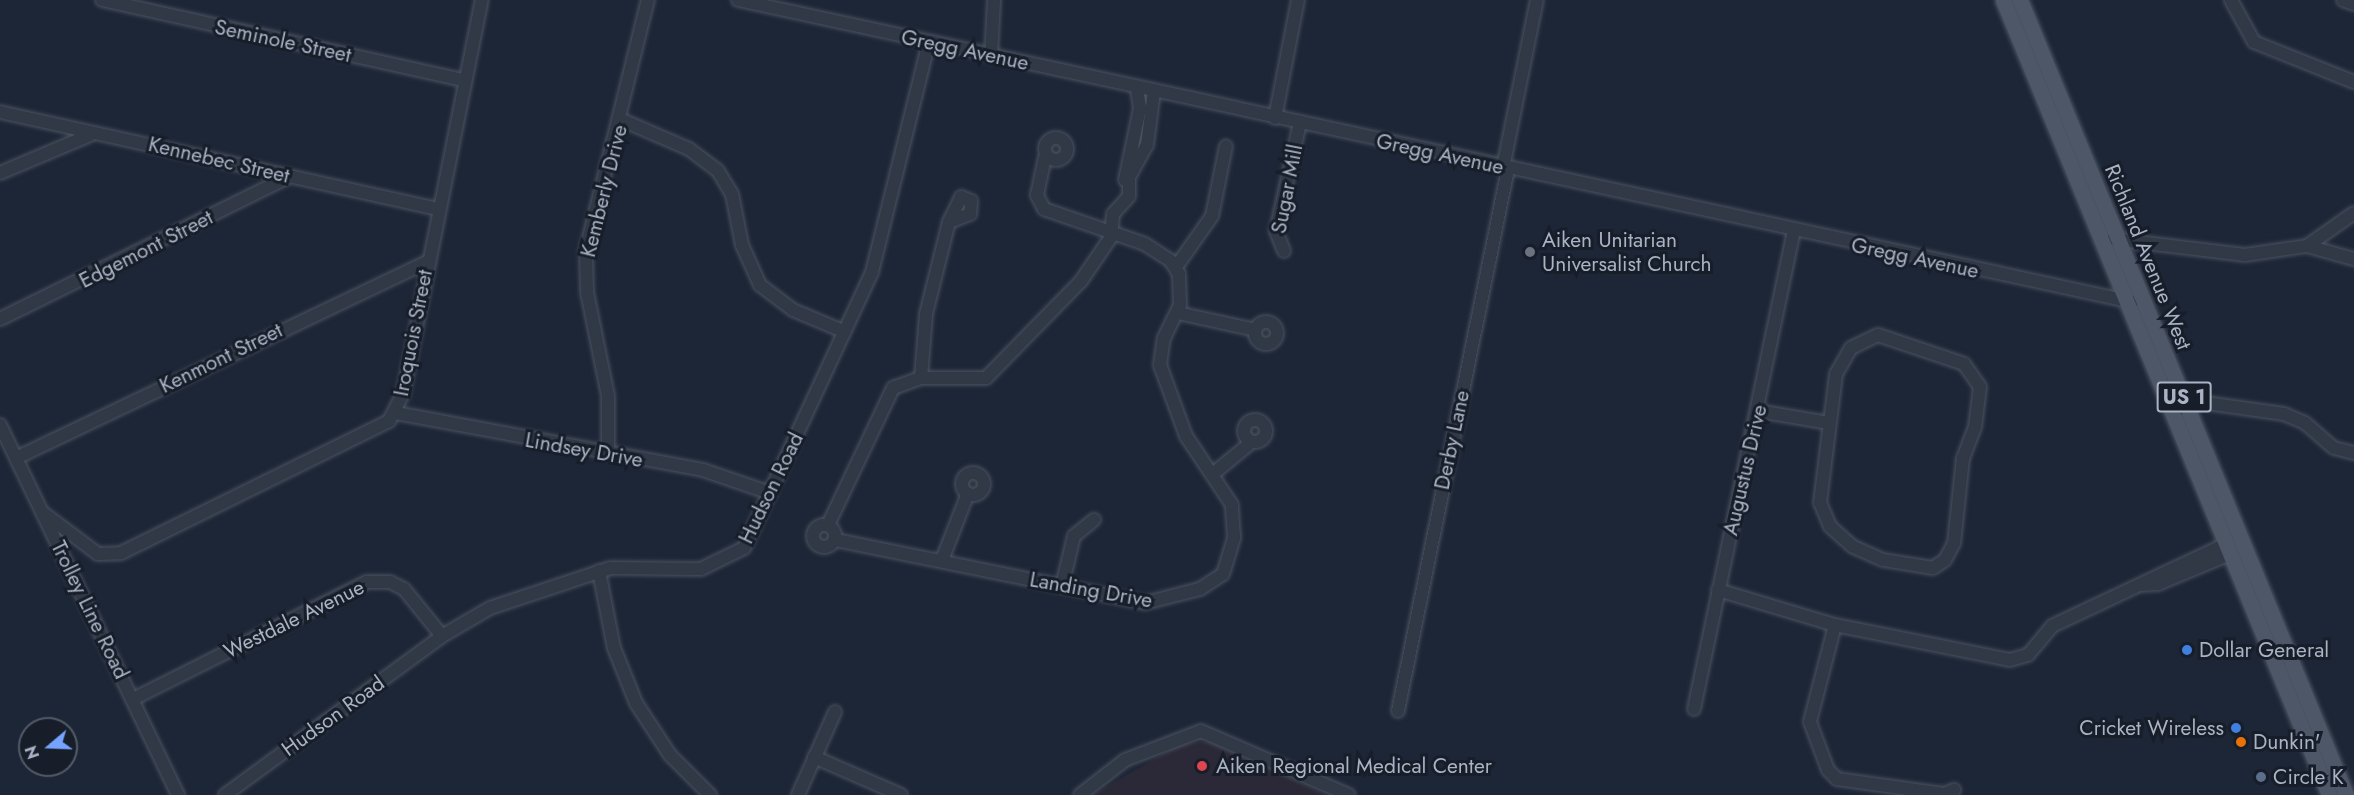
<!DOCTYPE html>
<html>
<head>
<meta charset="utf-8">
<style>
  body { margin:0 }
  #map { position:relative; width:2354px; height:795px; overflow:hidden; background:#1d2636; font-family:Jost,sans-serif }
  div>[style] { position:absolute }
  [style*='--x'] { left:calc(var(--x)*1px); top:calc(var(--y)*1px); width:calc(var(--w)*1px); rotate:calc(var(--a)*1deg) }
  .medical>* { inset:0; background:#2b2937 }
  .roads { filter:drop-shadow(0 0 2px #4b5362) drop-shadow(0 0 2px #4b5362) }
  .minor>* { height:12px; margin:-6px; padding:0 6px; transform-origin:6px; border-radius:6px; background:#313946 }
  .minor>.ring { margin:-6px; padding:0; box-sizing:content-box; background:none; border:12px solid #313946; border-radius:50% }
  .major>* { height:15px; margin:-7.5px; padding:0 7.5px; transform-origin:7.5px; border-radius:7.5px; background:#4e5767 }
  .dots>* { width:16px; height:16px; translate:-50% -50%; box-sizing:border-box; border:3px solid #171e2a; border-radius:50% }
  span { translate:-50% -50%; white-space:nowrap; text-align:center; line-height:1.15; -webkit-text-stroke:6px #171e2a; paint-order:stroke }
  .shield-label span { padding:2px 4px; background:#171e2a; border:2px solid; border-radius:4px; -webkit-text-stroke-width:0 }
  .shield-label { font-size:20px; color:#aab3c4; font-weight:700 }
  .street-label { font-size:21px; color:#aab3c4 }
  .poi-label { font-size:21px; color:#aab3c4 }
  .left { translate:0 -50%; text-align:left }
  .right { translate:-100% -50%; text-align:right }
  .north { position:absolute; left:18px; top:717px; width:60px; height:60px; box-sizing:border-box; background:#171e2a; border:2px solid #525a68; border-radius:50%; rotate:251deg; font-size:16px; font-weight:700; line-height:24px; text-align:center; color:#aab3c4 }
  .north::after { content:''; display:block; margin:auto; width:21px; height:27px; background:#75a3fe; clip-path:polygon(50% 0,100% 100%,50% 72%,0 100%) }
</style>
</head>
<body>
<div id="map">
  <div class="medical">
    <div style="clip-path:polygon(1198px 742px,1212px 742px,1327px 795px,1092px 795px,1177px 746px)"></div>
  </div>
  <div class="roads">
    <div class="minor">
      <div style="--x:102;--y:0;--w:371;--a:12.5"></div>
      <div style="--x:738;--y:0;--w:1427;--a:12.22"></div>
      <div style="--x:2231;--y:0;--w:48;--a:61.3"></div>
      <div style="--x:2254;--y:42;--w:108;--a:21.8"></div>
      <div style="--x:2343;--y:0;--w:12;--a:20"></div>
      <div style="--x:991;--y:56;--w:56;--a:-86.9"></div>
      <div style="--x:0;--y:112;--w:449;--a:12.5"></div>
      <div style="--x:1275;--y:118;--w:120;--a:-79"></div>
      <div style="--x:622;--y:120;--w:73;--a:23.4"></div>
      <div style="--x:689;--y:149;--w:36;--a:37"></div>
      <div style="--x:718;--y:171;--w:27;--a:59"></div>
      <div style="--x:732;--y:194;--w:52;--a:78.9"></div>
      <div style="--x:742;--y:245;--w:44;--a:65.8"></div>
      <div style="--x:760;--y:285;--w:41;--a:37.1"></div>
      <div style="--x:793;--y:310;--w:56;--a:22.9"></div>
      <div class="ring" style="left:1045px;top:138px;width:10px;height:10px"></div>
      <div style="--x:1503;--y:168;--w:171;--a:-78.6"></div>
      <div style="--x:0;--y:173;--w:98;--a:-22.9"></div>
      <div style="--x:1125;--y:180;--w:74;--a:-78.2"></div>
      <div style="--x:1140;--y:108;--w:20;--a:-99"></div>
      <div style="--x:961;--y:197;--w:11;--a:22"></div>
      <div style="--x:971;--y:201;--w:13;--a:94"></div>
      <div style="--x:970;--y:214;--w:22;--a:159"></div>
      <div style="--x:949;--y:222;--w:28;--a:-64"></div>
      <div style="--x:2113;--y:239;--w:133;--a:6.9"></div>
      <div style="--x:2245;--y:255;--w:63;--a:-8.3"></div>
      <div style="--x:2307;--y:246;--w:49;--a:15.5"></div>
      <div style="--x:2307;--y:246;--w:57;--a:-35.1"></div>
      <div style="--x:1284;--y:251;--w:22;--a:-112"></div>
      <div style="--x:1276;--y:231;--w:111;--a:-77.5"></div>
      <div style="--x:1176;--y:267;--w:62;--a:-54.8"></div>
      <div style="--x:1212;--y:216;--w:71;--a:-78.7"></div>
      <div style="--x:1178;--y:313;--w:79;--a:12.4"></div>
      <div style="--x:0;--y:319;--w:323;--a:-26.2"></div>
      <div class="ring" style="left:1255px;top:322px;width:10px;height:10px"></div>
      <div style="--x:1878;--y:335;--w:91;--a:18.6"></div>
      <div style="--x:1964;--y:364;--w:28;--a:55"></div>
      <div style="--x:1980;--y:387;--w:40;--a:97.1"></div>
      <div style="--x:1975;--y:427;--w:33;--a:111"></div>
      <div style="--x:1963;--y:458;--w:85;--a:96"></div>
      <div style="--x:1954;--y:543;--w:19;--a:118"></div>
      <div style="--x:1945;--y:560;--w:14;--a:146"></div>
      <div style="--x:1933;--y:568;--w:51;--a:-170.9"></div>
      <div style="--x:1883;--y:560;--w:34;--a:-156"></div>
      <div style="--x:1852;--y:546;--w:30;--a:-138"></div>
      <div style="--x:1830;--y:526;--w:25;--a:-113"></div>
      <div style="--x:1820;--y:503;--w:130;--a:-82.9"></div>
      <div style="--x:1836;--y:374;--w:30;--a:-60"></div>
      <div style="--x:1851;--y:348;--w:30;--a:-26"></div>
      <div style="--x:921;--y:378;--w:64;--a:-85.5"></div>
      <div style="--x:926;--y:314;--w:95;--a:-76"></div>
      <div style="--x:2180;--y:409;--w:20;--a:-20"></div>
      <div style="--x:2199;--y:402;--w:86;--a:8"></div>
      <div style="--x:2284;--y:414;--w:23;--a:23"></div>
      <div style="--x:2305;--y:423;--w:38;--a:41"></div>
      <div style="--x:2334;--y:448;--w:21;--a:14"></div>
      <div style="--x:1758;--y:411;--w:72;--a:9.6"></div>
      <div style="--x:396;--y:413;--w:312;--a:10.5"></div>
      <div style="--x:703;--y:470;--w:71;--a:18.9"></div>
      <div class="ring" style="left:1244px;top:420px;width:10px;height:10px"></div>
      <div style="--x:0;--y:425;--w:411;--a:64.3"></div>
      <div style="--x:608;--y:454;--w:58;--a:-90"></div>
      <div style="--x:608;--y:396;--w:106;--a:-101.4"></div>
      <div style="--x:587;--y:292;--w:42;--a:-91.4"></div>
      <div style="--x:586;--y:250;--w:258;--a:-76.1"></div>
      <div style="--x:16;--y:458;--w:455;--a:-25.5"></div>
      <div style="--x:1214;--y:473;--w:44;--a:-39.5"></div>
      <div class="ring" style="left:962px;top:473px;width:10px;height:10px"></div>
      <div style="--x:42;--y:512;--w:70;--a:36.9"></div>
      <div style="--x:98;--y:554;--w:23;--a:-2"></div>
      <div style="--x:121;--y:553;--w:299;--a:-26.2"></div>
      <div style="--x:389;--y:421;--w:30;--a:-63"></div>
      <div style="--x:403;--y:394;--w:402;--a:-78.7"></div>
      <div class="ring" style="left:813px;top:525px;width:10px;height:10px"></div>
      <div style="--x:828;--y:525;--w:152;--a:-64.6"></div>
      <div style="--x:893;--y:388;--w:30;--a:-20"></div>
      <div style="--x:921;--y:378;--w:65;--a:0"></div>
      <div style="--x:986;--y:378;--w:136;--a:-45.6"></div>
      <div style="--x:1081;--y:281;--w:53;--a:-55.7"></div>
      <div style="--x:1111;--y:237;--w:23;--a:-85"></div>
      <div style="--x:1113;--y:214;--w:24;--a:-48"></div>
      <div style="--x:1129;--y:196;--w:19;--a:-90"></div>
      <div style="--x:1129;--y:177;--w:37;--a:-61"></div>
      <div style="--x:1147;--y:145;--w:54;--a:-82.6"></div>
      <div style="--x:836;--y:540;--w:315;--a:11.5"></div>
      <div style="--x:1145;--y:603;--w:57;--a:-14.3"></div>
      <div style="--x:1200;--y:589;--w:27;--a:-33"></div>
      <div style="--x:1223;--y:574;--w:39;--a:-73"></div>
      <div style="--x:1234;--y:537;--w:32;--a:-94"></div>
      <div style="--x:1232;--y:505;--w:83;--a:-123.7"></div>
      <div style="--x:1186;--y:436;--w:76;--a:-110.1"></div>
      <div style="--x:1160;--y:365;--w:27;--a:-82"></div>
      <div style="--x:1164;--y:338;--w:37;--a:-64"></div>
      <div style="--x:1180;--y:305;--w:31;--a:-92"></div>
      <div style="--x:1179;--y:274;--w:15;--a:-122"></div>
      <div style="--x:1171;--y:261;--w:31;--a:-147"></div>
      <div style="--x:1145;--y:244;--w:107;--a:-160.9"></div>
      <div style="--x:1044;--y:209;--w:16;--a:-117"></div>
      <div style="--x:1037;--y:195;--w:38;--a:-78"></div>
      <div style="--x:942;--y:560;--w:69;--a:-68.7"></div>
      <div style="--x:599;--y:571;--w:78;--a:79"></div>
      <div style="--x:614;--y:648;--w:59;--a:68.2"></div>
      <div style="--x:636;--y:703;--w:62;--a:56.8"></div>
      <div style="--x:670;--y:755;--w:57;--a:45"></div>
      <div style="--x:2140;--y:585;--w:18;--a:-3"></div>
      <div style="--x:2158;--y:584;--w:78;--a:-22.6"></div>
      <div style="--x:1062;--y:586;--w:51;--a:-76.5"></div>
      <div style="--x:1074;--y:536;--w:26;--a:-39"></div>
      <div style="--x:1718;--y:590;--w:122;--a:16.7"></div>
      <div style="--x:1835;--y:625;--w:178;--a:11.3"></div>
      <div style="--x:2010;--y:660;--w:19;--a:-16"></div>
      <div style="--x:2028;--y:655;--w:38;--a:-50"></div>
      <div style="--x:2052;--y:626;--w:192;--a:-25.2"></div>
      <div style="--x:1835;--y:625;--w:100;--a:104.5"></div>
      <div style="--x:1810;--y:722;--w:51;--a:69.4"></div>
      <div style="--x:1828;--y:770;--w:13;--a:45"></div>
      <div style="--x:1837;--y:779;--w:108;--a:8"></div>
      <div style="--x:1944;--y:794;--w:11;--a:-22"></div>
      <div style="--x:133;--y:699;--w:262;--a:-26.6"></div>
      <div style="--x:367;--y:582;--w:23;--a:0"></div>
      <div style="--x:390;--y:582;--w:16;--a:27"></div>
      <div style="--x:404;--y:589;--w:60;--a:51"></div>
      <div style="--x:1694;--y:709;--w:487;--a:-78.2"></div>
      <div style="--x:1398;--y:711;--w:553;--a:-78.53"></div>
      <div style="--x:814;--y:757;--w:95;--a:23.6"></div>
      <div style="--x:225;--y:795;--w:269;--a:-36.2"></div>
      <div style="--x:442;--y:636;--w:56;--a:-30.3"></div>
      <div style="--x:490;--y:608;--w:126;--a:-18.4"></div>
      <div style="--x:610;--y:568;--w:91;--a:0.6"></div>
      <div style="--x:701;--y:569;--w:48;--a:-26"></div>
      <div style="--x:744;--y:548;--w:304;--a:-65.1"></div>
      <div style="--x:872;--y:272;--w:237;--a:-76.1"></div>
      <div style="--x:798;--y:795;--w:91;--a:-66"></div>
      <div style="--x:1080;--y:795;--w:57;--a:-37.9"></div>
      <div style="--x:1125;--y:760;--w:81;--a:-20.9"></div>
      <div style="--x:1201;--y:731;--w:161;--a:23.4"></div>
    </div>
    <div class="major">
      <div style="--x:2003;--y:0;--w:859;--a:67.7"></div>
      <div style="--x:2020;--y:0;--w:859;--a:67.7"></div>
    </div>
  </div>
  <div class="dots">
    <div style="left:1530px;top:252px;background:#6b7280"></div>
    <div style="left:2187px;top:650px;background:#3f7fe0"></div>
    <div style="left:2236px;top:728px;background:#3f7fe0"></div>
    <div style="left:2241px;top:742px;background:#e8710a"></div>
    <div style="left:1202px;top:766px;background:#e0444e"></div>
    <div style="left:2261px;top:777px;background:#5c6f8a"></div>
  </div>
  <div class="shield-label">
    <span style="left:2184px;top:397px">US 1</span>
  </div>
  <div class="street-label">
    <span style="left:283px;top:41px;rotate:12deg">Seminole Street</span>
    <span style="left:965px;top:50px;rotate:12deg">Gregg Avenue</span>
    <span style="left:1440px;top:154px;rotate:12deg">Gregg Avenue</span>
    <span style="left:219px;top:160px;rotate:13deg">Kennebec Street</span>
    <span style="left:1287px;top:189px;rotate:-79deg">Sugar Mill</span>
    <span style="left:604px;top:191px;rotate:-76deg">Kemberly Drive</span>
    <span style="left:146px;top:249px;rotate:-27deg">Edgemont Street</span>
    <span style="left:2148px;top:257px;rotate:68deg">Richland Avenue West</span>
    <span style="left:1915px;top:258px;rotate:12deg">Gregg Avenue</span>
    <span style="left:413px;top:333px;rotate:-79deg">Iroquois Street</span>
    <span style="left:221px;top:358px;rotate:-26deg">Kenmont Street</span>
    <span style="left:1452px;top:440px;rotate:-78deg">Derby Lane</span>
    <span style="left:584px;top:450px;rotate:10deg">Lindsey Drive</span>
    <span style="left:1745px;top:470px;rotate:-77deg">Augustus Drive</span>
    <span style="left:771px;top:488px;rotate:-64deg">Hudson Road</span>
    <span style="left:1091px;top:590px;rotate:10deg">Landing Drive</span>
    <span style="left:90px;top:610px;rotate:64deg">Trolley Line Road</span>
    <span style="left:294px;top:619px;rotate:-26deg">Westdale Avenue</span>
    <span style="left:333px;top:716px;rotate:-36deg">Hudson Road</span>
  </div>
  <div class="poi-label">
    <span class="left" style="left:1542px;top:252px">Aiken Unitarian<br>Universalist Church</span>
    <span class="left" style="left:2199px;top:650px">Dollar General</span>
    <span class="right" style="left:2224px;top:728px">Cricket Wireless</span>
    <span class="left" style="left:2253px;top:742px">Dunkin'</span>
    <span class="left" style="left:1216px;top:766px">Aiken Regional Medical Center</span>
    <span class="left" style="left:2273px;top:777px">Circle K</span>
  </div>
  <div class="north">N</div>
</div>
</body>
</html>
